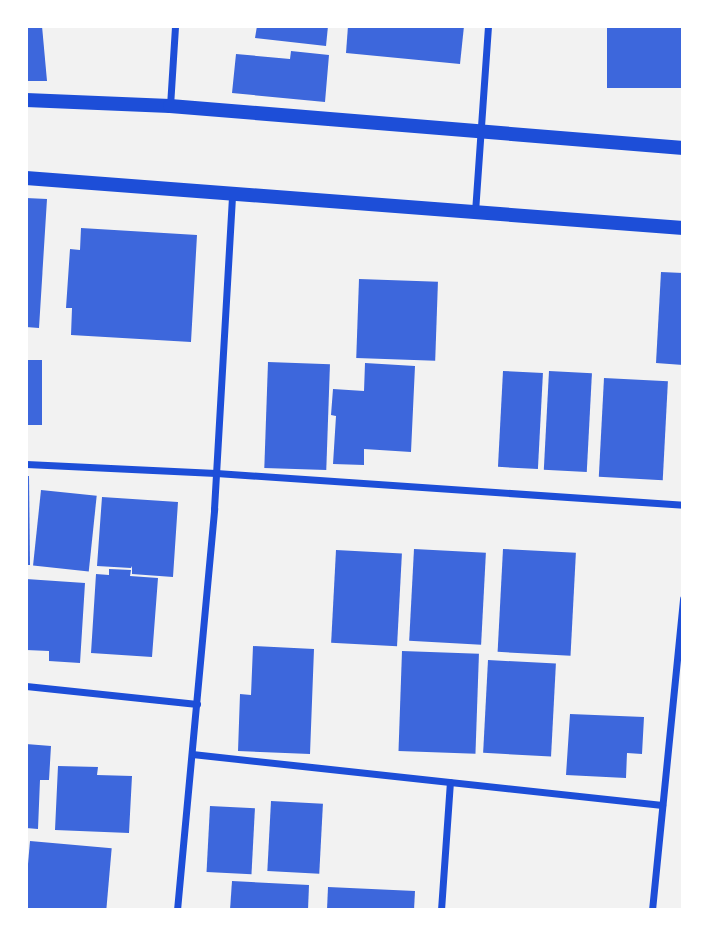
<!DOCTYPE html>
<html>
<head>
<meta charset="utf-8">
<style>
  body { margin:0 }
  #map { position:relative; width:709px; height:936px; overflow:hidden; background:#f2f2f2; font-family:Merriweather,serif }
  div>[style] { position:absolute }
  [style*='--x'] { left:calc(var(--x)*1px); top:calc(var(--y)*1px); width:calc(var(--w)*1px); rotate:calc(var(--a)*1deg) }
  .building>* { inset:0; background:#3d67dc; transform-origin:0 0 }
  .minor>* { height:7px; margin:-3.5px; padding:0 3.5px; transform-origin:3.5px; border-radius:3.5px; background:#1d4ed8 }
  .secondary>* { height:14px; margin:-7px; padding:0 7px; transform-origin:7px; border-radius:7px; background:#1d4ed8 }
  span { translate:-50% -50%; white-space:nowrap; text-align:center; line-height:1.15; -webkit-text-stroke:7px #fff; paint-order:stroke }
  .frame { position:absolute; inset:0; border:28px solid #fff; pointer-events:none }
</style>
</head>
<body>
<div id="map">
  <div class="building">
    <div style="clip-path:polygon(26px 26px,42px 26px,47px 81px,26px 81px)"></div>
    <div style="clip-path:polygon(257px 26px,328px 26px,326px 46px,255px 38px)"></div>
    <div style="clip-path:polygon(348px 26px,464px 26px,460px 64px,346px 53px)"></div>
    <div style="left:607px;top:26px;width:76px;height:62px"></div>
    <div style="clip-path:polygon(291px 51px,329px 55px,325px 102px,232px 93px,236px 54px,290px 59px)"></div>
    <div style="clip-path:polygon(26px 198px,47px 199px,39px 328px,26px 327px)"></div>
    <div style="clip-path:polygon(81px 228px,197px 235px,191px 342px,71px 335px,72px 308px,66px 308px,70px 249px,80px 250px)"></div>
    <div style="clip-path:polygon(661px 272px,683px 273px,683px 365px,656px 363px)"></div>
    <div style="left:359px;top:279px;width:79px;height:79px;rotate:2deg"></div>
    <div style="left:26px;top:360px;width:16px;height:65px"></div>
    <div style="left:268px;top:362px;width:62px;height:106px;rotate:2deg"></div>
    <div style="clip-path:polygon(365px 363px,415px 366px,411px 452px,364px 449px,364px 465px,333px 464px,336px 416px,331px 415px,333px 389px,364px 391px)"></div>
    <div style="left:503px;top:371px;width:40px;height:96px;rotate:3deg"></div>
    <div style="left:549px;top:371px;width:43px;height:99px;rotate:3deg"></div>
    <div style="left:604px;top:378px;width:64px;height:99px;rotate:3deg"></div>
    <div style="clip-path:polygon(26px 476px,29px 476px,30px 565px,26px 565px)"></div>
    <div style="left:41px;top:490px;width:56px;height:76px;rotate:6deg"></div>
    <div style="clip-path:polygon(102px 497px,178px 502px,173px 577px,132px 574px,132px 566px,131px 568px,97px 566px)"></div>
    <div style="left:414px;top:549px;width:72px;height:92px;rotate:3deg"></div>
    <div style="left:503px;top:549px;width:73px;height:103px;rotate:3deg"></div>
    <div style="left:336px;top:550px;width:66px;height:93px;rotate:3deg"></div>
    <div style="clip-path:polygon(109px 569px,131px 570px,130px 576px,158px 578px,152px 657px,91px 653px,96px 574px,109px 575px)"></div>
    <div style="clip-path:polygon(26px 579px,85px 583px,80px 663px,49px 661px,49px 651px,26px 650px)"></div>
    <div style="clip-path:polygon(253px 646px,314px 649px,310px 754px,238px 751px,240px 694px,251px 695px)"></div>
    <div style="left:402px;top:651px;width:77px;height:100px;rotate:2deg"></div>
    <div style="left:488px;top:660px;width:68px;height:93px;rotate:3deg"></div>
    <div style="clip-path:polygon(570px 714px,644px 717px,642px 754px,627px 753px,626px 778px,566px 775px)"></div>
    <div style="clip-path:polygon(26px 744px,51px 746px,49px 780px,40px 780px,38px 829px,26px 828px)"></div>
    <div style="clip-path:polygon(58px 766px,98px 767px,97px 775px,132px 776px,129px 833px,55px 830px)"></div>
    <div style="left:271px;top:801px;width:52px;height:70px;rotate:3deg"></div>
    <div style="left:210px;top:806px;width:45px;height:66px;rotate:3deg"></div>
    <div style="left:30px;top:841px;width:82px;height:69px;rotate:5deg"></div>
    <div style="clip-path:polygon(232px 881px,309px 885px,308px 910px,230px 910px)"></div>
    <div style="clip-path:polygon(328px 887px,415px 891px,414px 910px,327px 910px)"></div>
  </div>
  <div class="minor">
    <div style="--x:170;--y:106;--w:80;--a:-86.4"></div>
    <div style="--x:475;--y:212;--w:186;--a:-86"></div>
    <div style="--x:26;--y:464;--w:190;--a:2.7"></div>
    <div style="--x:216;--y:473;--w:468;--a:3.9"></div>
    <div style="--x:26;--y:686;--w:172;--a:6"></div>
    <div style="--x:192;--y:754;--w:473;--a:6.2"></div>
    <div style="--x:177;--y:910;--w:403;--a:-84.7"></div>
    <div style="--x:214;--y:509;--w:317;--a:-86.7"></div>
    <div style="--x:441;--y:910;--w:128;--a:-86"></div>
    <div style="--x:652;--y:910;--w:313;--a:-84.3"></div>
  </div>
  <div class="secondary">
    <div style="--x:26;--y:100;--w:144;--a:2.4"></div>
    <div style="--x:170;--y:106;--w:515;--a:4.68"></div>
    <div style="--x:26;--y:178;--w:659;--a:4.35"></div>
  </div>
  <div class="frame"></div>
</div>
</body>
</html>
